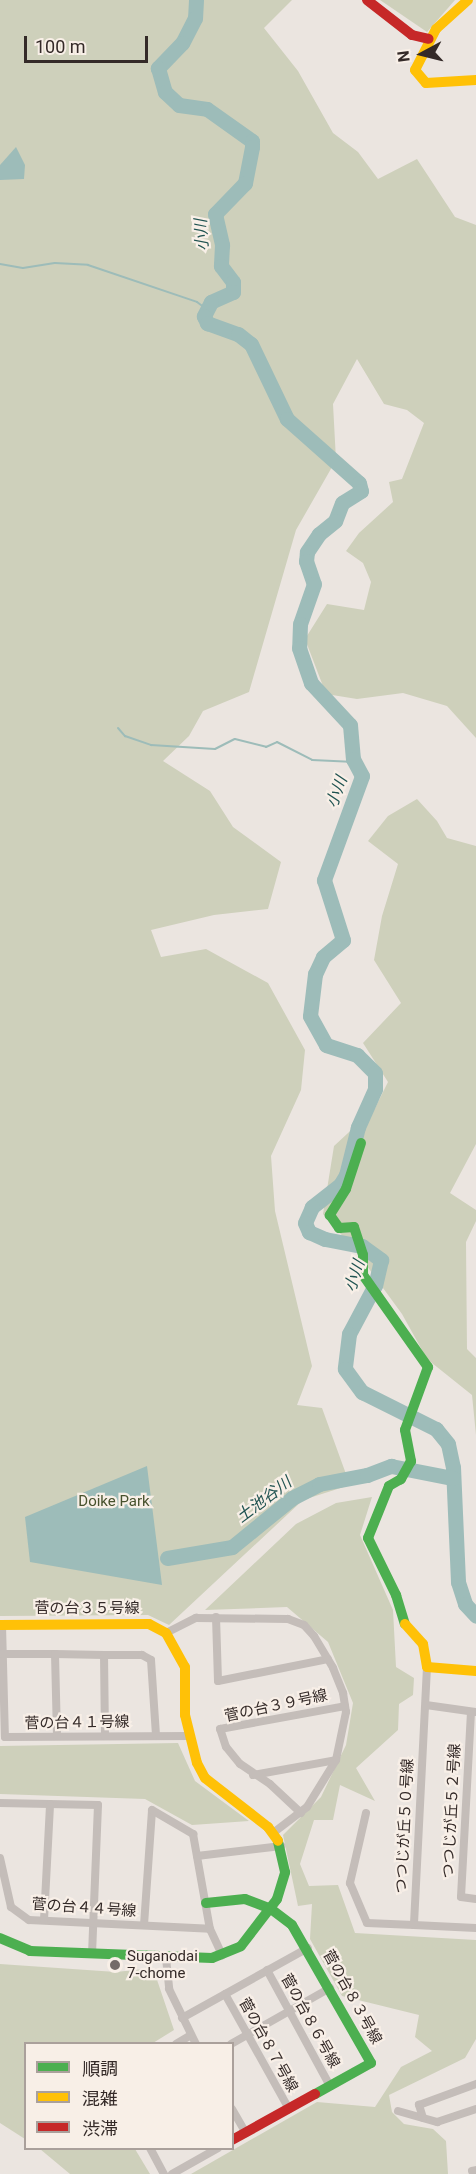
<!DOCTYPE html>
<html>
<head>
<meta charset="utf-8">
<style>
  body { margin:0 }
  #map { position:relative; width:476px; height:2174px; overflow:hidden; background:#ebe5e0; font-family:Roboto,"Noto Sans JP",sans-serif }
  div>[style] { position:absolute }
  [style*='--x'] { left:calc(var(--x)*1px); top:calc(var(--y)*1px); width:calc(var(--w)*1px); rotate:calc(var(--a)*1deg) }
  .green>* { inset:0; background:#ced0bb }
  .water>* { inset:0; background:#9dbcb9 }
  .stream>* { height:2px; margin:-1px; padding:0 1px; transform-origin:1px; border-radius:1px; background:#9dbcb9 }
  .river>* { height:15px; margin:-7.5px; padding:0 7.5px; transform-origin:7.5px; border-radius:7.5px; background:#9dbcb9 }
  .street>* { height:8px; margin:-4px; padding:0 4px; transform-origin:4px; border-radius:4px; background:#c4bdb9 }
  .fast>* { height:10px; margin:-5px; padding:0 5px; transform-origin:5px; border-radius:5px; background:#4caf50 }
  .slow>* { height:10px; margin:-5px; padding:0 5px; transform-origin:5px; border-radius:5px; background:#ffc107 }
  .jam>* { height:10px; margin:-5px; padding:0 5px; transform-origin:5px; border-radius:5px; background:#c62828 }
  .dots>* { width:16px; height:16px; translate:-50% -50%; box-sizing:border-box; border:3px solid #f8efe7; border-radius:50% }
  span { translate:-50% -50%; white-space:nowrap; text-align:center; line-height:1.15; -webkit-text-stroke:4.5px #f8efe7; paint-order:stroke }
  .park-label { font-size:15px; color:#47512d }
  .street-label { font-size:15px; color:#342a28 }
  .poi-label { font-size:15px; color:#342a28 }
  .left { translate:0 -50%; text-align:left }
  .water-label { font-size:16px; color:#205351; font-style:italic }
  .legend { position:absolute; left:24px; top:2042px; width:210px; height:108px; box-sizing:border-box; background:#f8efe7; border:2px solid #aaa09b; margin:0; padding:8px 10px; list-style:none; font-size:18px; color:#342a28 }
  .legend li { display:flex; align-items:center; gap:12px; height:30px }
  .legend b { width:30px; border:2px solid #aaa09b }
  .north { position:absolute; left:392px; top:24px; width:60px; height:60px; -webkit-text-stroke:4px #f8efe7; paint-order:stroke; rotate:263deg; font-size:16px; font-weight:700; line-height:24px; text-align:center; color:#342a28 }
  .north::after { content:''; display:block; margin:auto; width:21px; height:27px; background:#342a28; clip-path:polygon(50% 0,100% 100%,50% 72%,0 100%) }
  .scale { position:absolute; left:24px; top:36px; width:124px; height:27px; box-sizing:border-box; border:3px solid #342a28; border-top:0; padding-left:8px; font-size:18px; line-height:21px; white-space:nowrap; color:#342a28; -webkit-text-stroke:4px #f8efe7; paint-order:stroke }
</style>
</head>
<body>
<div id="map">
  <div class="green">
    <div style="clip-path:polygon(0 0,292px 0,264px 28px,298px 71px,333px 133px,358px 152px,378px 179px,417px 159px,455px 217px,476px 225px,476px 738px,447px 706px,403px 693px,357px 699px,326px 694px,305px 639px,327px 604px,364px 610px,371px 582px,363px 563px,346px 551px,359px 533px,393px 502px,389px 482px,402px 479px,424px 423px,407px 410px,384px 404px,357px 359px,333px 404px,336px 460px,296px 530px,249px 692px,203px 711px,189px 736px,163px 761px,210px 791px,233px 827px,281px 862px,268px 909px,214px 915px,151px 930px,161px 957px,206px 949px,268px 983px,305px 1050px,301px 1090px,271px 1156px,275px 1211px,312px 1366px,297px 1405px,322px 1408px,350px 1485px,303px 1500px,169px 1625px,148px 1615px,0 1616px)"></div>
    <div style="clip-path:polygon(380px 0,455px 0,427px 32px)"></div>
    <div style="clip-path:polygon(417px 799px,437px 821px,447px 838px,476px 846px,476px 1144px,450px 1193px,476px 1210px,476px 1221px,466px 1242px,467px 1349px,476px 1358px,476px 1435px,472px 1395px,427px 1359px,402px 1314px,356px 1251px,323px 1214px,334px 1146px,375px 1108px,388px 1082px,363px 1043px,401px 1003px,374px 960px,382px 916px,398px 864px,368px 841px,388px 816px)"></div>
    <div style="clip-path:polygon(372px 1497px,360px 1535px,393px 1610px,396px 1667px,414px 1678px,413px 1695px,399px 1704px,398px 1730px,356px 1768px,375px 1801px,340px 1785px,333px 1820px,314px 1820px,300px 1864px,309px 1886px,338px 1885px,355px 1933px,476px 1940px,476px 2039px,465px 2058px,389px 2095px,392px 2112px,404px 2124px,433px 2129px,446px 2141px,448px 2174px,191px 2174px,317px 2102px,375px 2107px,401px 2067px,432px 2051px,415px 2037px,419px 2015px,342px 1996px,310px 1939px,312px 1904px,298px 1906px,283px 1835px,321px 1797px,346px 1745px,353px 1703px,328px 1642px,287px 1607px,205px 1610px,296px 1524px,336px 1503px)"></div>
    <div style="clip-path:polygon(178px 1743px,195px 1781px,249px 1821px,192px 1825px,145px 1799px,0 1794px,0 1746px)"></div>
    <div style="clip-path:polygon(0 1964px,116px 1972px,153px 1968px,174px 2030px,153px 2043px,26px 2044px,25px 2139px,0 2123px)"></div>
    <div style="clip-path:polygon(40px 2149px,135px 2149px,150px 2174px,70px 2174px)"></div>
  </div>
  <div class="water">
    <div style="clip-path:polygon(16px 147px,25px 165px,24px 179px,0 180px,0 165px)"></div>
    <div style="clip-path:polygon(147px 1466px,162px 1585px,30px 1562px,25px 1517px)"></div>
  </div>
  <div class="stream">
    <div style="--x:0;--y:264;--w:23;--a:10"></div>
    <div style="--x:23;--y:268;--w:32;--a:-9"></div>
    <div style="--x:55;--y:263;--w:33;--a:3"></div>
    <div style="--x:88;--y:265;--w:115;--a:18.7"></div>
    <div style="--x:197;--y:302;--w:10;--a:37"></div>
    <div style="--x:118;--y:728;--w:11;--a:49"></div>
    <div style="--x:125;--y:736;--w:28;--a:19"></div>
    <div style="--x:151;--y:745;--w:64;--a:3.6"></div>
    <div style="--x:215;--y:749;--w:22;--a:-27"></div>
    <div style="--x:235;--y:739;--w:32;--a:14"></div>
    <div style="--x:266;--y:747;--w:12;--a:-24"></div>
    <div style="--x:277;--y:742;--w:39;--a:27"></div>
    <div style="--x:312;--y:760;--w:43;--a:2.7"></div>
  </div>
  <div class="river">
    <div style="--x:196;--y:0;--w:18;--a:93"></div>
    <div style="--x:195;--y:18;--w:28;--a:117"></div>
    <div style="--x:182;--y:43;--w:35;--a:134"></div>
    <div style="--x:158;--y:68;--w:25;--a:74"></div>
    <div style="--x:165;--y:92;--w:19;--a:43"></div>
    <div style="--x:179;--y:105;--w:28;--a:8"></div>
    <div style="--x:207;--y:109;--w:55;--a:35.4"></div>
    <div style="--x:252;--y:141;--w:6;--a:90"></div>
    <div style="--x:252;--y:147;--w:37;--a:101"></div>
    <div style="--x:245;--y:183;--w:43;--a:134.1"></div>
    <div style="--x:215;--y:214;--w:32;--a:77"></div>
    <div style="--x:222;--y:245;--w:21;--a:93"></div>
    <div style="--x:221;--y:266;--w:20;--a:53"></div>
    <div style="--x:233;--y:282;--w:10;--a:90"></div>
    <div style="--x:233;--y:292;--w:24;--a:156"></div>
    <div style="--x:211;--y:302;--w:16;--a:117"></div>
    <div style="--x:204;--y:316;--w:8;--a:67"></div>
    <div style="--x:207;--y:323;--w:33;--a:20"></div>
    <div style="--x:238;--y:334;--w:16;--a:38"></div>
    <div style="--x:251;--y:344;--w:83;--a:64.4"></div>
    <div style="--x:287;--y:419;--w:96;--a:41.6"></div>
    <div style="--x:359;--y:483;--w:8;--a:76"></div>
    <div style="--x:361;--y:491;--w:22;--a:148"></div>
    <div style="--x:342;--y:503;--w:19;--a:111"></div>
    <div style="--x:335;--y:521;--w:21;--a:141"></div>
    <div style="--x:319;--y:534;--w:22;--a:124"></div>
    <div style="--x:307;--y:552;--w:9;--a:96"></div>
    <div style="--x:306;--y:561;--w:24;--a:71"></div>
    <div style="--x:314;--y:584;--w:42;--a:109.3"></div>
    <div style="--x:300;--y:624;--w:24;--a:92"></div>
    <div style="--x:299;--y:648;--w:37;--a:71"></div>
    <div style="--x:311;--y:683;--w:57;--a:47.1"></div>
    <div style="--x:350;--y:725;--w:34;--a:85"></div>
    <div style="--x:353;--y:759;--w:19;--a:62"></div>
    <div style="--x:362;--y:776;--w:111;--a:110.1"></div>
    <div style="--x:324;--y:880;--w:63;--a:72.4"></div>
    <div style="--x:343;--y:940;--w:26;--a:140"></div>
    <div style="--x:323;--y:957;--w:19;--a:115"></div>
    <div style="--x:315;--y:974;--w:42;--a:96.8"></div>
    <div style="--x:310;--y:1016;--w:33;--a:61"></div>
    <div style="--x:326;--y:1045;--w:33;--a:18"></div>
    <div style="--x:357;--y:1055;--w:25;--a:45"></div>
    <div style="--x:375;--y:1073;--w:16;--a:90"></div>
    <div style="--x:375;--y:1089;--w:42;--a:114.1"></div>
    <div style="--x:358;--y:1127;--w:49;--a:104"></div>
    <div style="--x:346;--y:1175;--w:12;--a:121"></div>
    <div style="--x:340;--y:1185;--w:36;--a:142"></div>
    <div style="--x:312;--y:1207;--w:17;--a:114"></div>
    <div style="--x:305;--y:1223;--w:10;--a:66"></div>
    <div style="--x:309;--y:1232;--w:17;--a:24"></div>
    <div style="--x:325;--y:1239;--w:38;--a:11"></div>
    <div style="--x:362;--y:1246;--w:24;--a:36"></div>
    <div style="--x:381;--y:1260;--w:26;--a:103"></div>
    <div style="--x:375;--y:1285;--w:55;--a:118"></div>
    <div style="--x:349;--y:1334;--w:35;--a:97"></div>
    <div style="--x:345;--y:1369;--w:29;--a:54"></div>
    <div style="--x:362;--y:1392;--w:83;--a:26.6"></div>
    <div style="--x:436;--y:1429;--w:19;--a:51"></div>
    <div style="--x:448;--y:1444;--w:24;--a:78"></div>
    <div style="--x:453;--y:1467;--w:115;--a:87.5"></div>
    <div style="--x:458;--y:1582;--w:23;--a:72"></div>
    <div style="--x:465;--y:1604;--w:16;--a:47"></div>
    <div style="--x:167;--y:1558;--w:66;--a:-9.6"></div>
    <div style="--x:232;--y:1547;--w:77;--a:-39.2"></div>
    <div style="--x:292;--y:1498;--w:30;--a:-27"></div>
    <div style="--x:319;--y:1484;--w:49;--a:-10.6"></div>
    <div style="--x:367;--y:1475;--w:26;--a:-21"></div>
    <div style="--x:391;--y:1466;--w:63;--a:11"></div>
  </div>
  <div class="street">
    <div style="--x:216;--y:1617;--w:64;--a:88.2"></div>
    <div style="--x:218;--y:1681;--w:112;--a:-11.3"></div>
    <div style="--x:2;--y:1625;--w:112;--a:88.5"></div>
    <div style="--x:5;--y:1737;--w:184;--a:-0.3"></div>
    <div style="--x:166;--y:1633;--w:34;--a:-27"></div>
    <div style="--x:196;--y:1618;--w:92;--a:0.6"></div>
    <div style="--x:288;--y:1619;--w:17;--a:21"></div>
    <div style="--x:304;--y:1625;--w:15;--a:48"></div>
    <div style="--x:314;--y:1636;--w:37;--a:59"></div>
    <div style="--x:333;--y:1668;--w:27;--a:68"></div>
    <div style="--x:343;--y:1693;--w:19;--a:81"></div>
    <div style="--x:346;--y:1712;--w:49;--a:101.8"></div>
    <div style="--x:336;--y:1760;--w:55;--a:121.7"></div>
    <div style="--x:307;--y:1807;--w:43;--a:142.6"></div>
    <div style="--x:3;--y:1654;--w:52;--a:0"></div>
    <div style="--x:55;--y:1654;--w:82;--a:88.6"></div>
    <div style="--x:55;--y:1654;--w:49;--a:1.2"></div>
    <div style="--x:427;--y:1667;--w:258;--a:92.9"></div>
    <div style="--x:414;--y:1925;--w:62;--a:2.8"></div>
    <div style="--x:426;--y:1705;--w:50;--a:8"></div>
    <div style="--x:471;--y:1712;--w:185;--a:93.1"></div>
    <div style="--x:461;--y:1897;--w:15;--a:8"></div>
    <div style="--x:105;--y:1736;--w:81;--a:-90.7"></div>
    <div style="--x:104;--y:1655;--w:38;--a:0"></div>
    <div style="--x:142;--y:1655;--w:10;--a:29"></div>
    <div style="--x:151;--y:1660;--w:75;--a:86.2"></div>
    <div style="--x:253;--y:1775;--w:84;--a:-10.2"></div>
    <div style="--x:0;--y:1803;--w:98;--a:1.2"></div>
    <div style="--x:98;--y:1805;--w:149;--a:92.3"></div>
    <div style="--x:301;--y:1813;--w:42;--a:-136.9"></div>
    <div style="--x:270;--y:1784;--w:36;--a:-146"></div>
    <div style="--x:240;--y:1764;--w:22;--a:-129"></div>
    <div style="--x:226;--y:1747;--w:19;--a:-108"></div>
    <div style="--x:220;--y:1729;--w:127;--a:-10.4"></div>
    <div style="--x:366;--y:1813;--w:72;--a:102.9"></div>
    <div style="--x:350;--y:1883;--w:43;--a:67"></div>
    <div style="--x:367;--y:1923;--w:47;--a:2.4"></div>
    <div style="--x:197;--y:1856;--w:85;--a:-6.8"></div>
    <div style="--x:0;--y:1858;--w:50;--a:77.3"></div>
    <div style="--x:11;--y:1907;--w:22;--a:36"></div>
    <div style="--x:29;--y:1920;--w:181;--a:2.8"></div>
    <div style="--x:44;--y:1920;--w:116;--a:-87"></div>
    <div style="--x:144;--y:1925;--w:115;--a:-86"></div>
    <div style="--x:152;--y:1810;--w:48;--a:30.3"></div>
    <div style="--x:193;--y:1834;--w:97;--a:79.9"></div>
    <div style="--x:210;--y:1929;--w:29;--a:65"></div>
    <div style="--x:166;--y:1958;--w:31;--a:84"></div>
    <div style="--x:169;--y:1989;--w:61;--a:63.9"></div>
    <div style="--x:267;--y:1970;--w:132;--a:61.5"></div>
    <div style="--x:225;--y:1994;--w:132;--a:60.9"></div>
    <div style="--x:182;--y:2018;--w:144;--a:-29.1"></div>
    <div style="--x:176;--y:2044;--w:17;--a:-31"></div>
    <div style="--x:231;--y:2044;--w:114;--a:-29.5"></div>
    <div style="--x:232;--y:2109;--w:28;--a:60"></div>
    <div style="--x:398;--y:2111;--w:41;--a:15.8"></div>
    <div style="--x:437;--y:2122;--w:41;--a:-18.4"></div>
    <div style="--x:423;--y:2118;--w:14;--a:-107"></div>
    <div style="--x:419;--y:2105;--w:61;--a:-20.2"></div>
    <div style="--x:150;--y:2148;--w:30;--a:62"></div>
    <div style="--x:472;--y:2171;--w:4;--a:-14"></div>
    <div style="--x:172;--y:2174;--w:53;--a:-29.5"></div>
  </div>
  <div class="fast">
    <div style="--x:361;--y:1143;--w:48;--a:108.1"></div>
    <div style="--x:346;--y:1189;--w:31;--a:122"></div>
    <div style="--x:330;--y:1215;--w:16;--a:55"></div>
    <div style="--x:339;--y:1228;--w:15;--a:-4"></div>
    <div style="--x:354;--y:1227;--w:29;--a:72"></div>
    <div style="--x:363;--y:1255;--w:20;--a:90"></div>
    <div style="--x:363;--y:1275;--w:113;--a:54.8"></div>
    <div style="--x:428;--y:1367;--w:67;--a:110.1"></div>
    <div style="--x:405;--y:1430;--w:32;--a:79"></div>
    <div style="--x:411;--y:1461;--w:21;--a:119"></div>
    <div style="--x:401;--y:1479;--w:14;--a:150"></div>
    <div style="--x:389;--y:1486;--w:56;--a:112"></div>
    <div style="--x:368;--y:1538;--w:64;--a:63.8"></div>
    <div style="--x:396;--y:1595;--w:30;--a:73"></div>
    <div style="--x:206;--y:1903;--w:39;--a:-6"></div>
    <div style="--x:245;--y:1899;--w:28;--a:21"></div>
    <div style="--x:271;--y:1909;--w:26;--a:37"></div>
    <div style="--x:292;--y:1925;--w:159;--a:60.2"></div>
    <div style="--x:371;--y:2063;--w:64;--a:151"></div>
    <div style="--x:0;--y:1938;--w:33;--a:23"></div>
    <div style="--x:30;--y:1951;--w:182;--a:2.2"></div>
    <div style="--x:212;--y:1958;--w:31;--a:-22"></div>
    <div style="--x:241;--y:1946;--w:59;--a:-52.5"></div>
    <div style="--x:277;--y:1899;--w:28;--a:-73"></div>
    <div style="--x:285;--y:1872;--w:32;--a:-103"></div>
  </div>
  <div class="slow">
    <div style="--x:468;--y:0;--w:43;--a:137.8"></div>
    <div style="--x:436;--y:29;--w:46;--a:117.1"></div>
    <div style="--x:415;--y:70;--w:17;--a:50"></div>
    <div style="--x:426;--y:83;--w:50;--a:-3.4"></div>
    <div style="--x:405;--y:1624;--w:27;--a:48"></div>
    <div style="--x:423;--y:1644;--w:23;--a:80"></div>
    <div style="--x:427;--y:1667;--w:49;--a:4.7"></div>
    <div style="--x:0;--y:1625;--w:149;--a:-0.4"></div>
    <div style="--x:149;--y:1624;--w:19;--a:28"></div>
    <div style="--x:166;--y:1633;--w:39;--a:61"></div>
    <div style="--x:185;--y:1667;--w:48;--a:90"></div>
    <div style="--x:185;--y:1715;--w:49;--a:76"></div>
    <div style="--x:197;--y:1763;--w:17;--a:62"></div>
    <div style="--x:205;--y:1778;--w:80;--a:37.9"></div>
    <div style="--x:268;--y:1827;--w:17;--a:54"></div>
  </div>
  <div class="jam">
    <div style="--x:367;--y:0;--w:57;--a:37.9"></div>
    <div style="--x:412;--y:35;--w:17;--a:13"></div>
    <div style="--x:232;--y:2140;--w:95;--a:-29"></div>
  </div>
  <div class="dots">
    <div style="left:115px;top:1965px;background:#746b68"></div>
  </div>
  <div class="park-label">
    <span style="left:114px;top:1502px">Doike Park</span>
  </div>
  <div class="street-label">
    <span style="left:87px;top:1609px">菅の台３５号線</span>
    <span style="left:276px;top:1706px;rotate:-12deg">菅の台３９号線</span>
    <span style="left:77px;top:1723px;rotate:-1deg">菅の台４１号線</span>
    <span style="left:452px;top:1811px;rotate:-87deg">つつじが丘５２号線</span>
    <span style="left:405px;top:1826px;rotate:-87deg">つつじが丘５０号線</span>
    <span style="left:84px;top:1908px;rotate:4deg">菅の台４４号線</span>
    <span style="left:352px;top:1997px;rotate:61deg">菅の台８３号線</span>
    <span style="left:310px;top:2021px;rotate:61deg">菅の台８６号線</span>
    <span style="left:268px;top:2045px;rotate:61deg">菅の台８７号線</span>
  </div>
  <div class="poi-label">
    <span class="left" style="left:127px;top:1965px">Suganodai<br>7-chome</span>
  </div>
  <div class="water-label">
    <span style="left:202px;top:235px;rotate:-93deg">小川</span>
    <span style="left:337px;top:792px;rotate:-70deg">小川</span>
    <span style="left:355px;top:1276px;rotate:-72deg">小川</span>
    <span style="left:264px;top:1500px;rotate:-37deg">土池谷川</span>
  </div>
  <ul class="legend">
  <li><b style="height:8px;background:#4caf50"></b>順調</li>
  <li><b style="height:8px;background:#ffc107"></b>混雑</li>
  <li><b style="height:8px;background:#c62828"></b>渋滞</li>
  </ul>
  <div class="north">N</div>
  <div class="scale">100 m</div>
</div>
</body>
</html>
